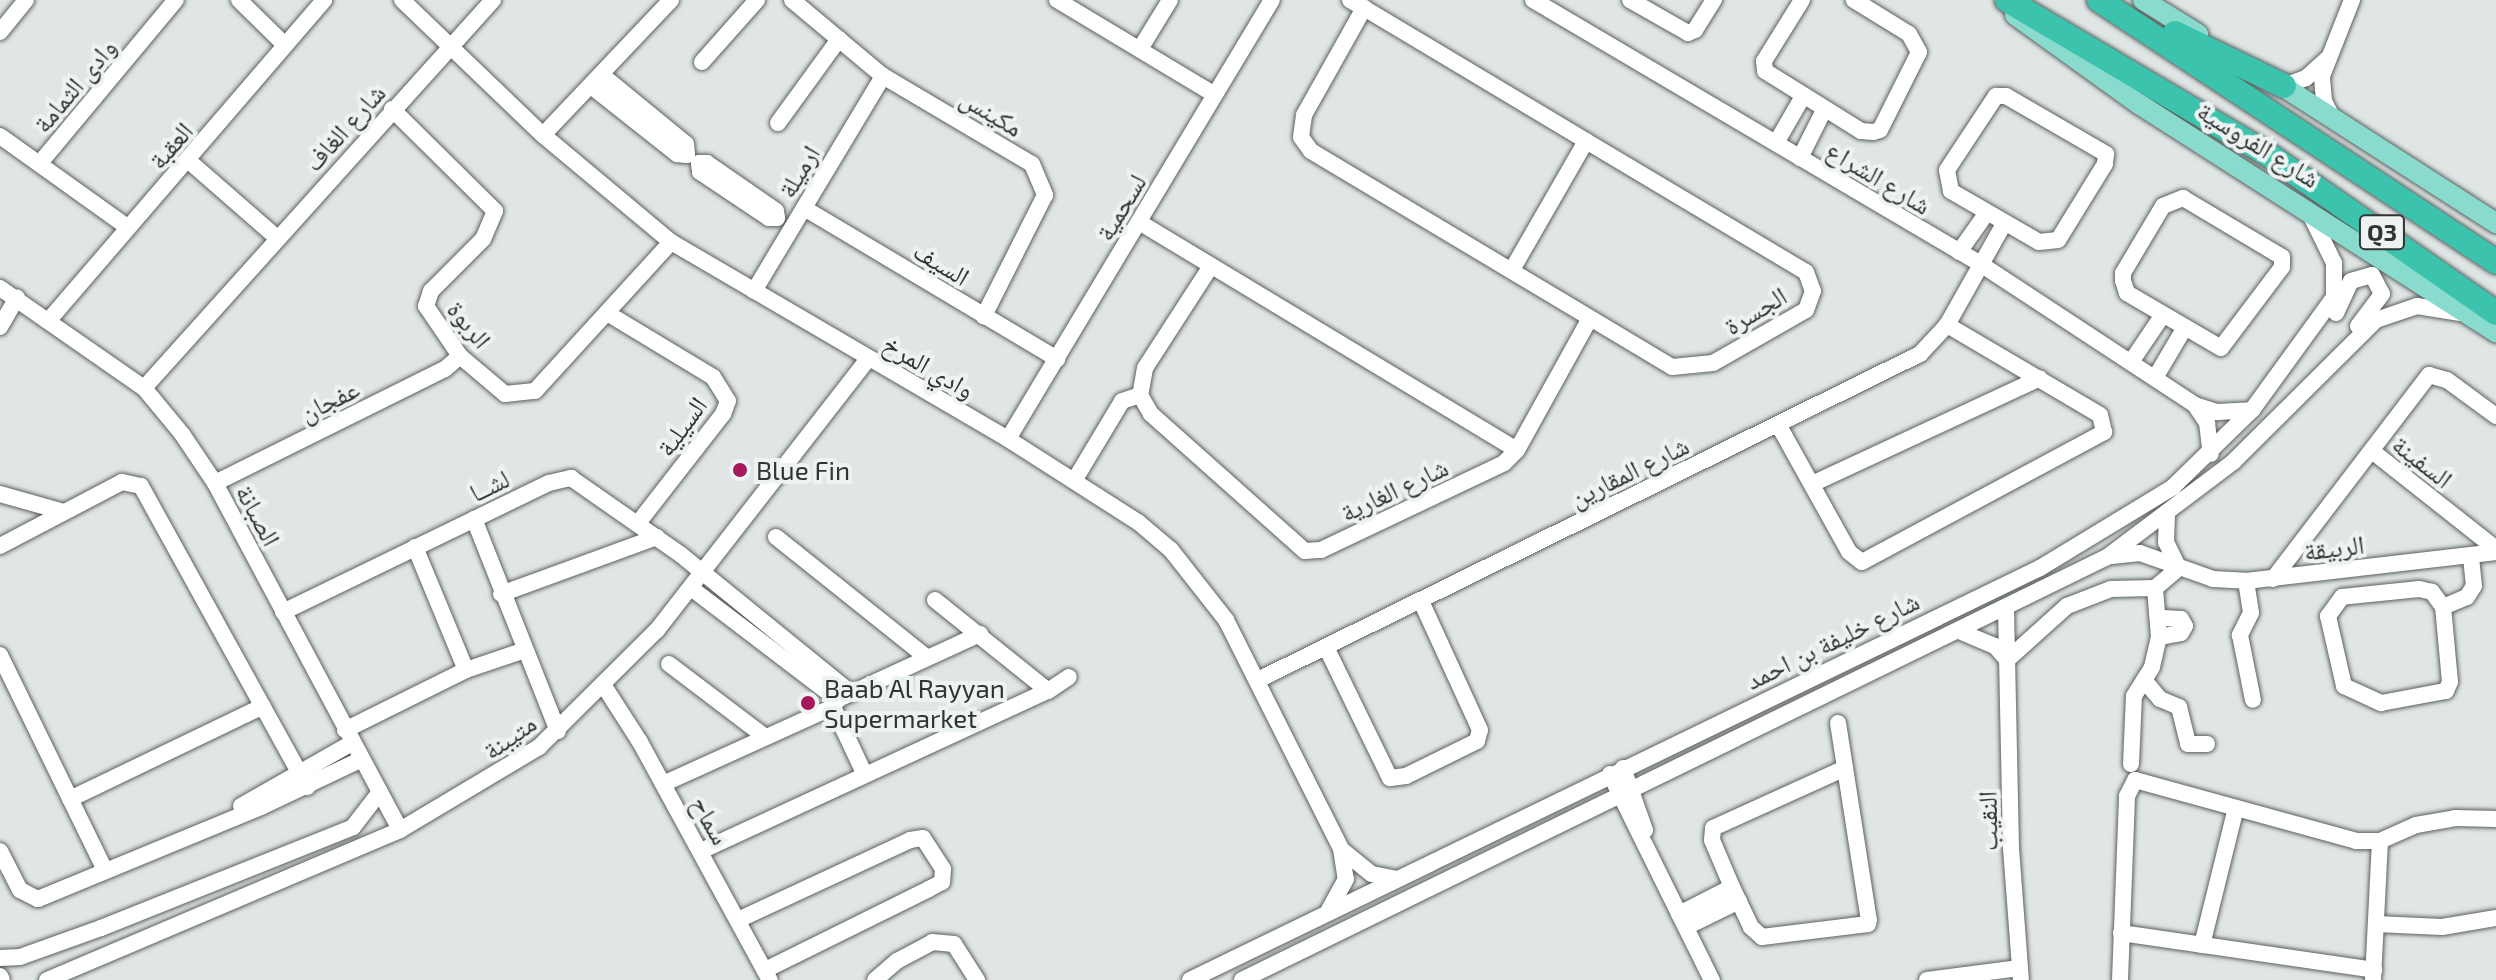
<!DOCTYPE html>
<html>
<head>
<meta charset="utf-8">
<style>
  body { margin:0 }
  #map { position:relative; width:2496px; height:980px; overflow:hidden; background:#e0e6e5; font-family:"Exo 2","Noto Naskh Arabic",sans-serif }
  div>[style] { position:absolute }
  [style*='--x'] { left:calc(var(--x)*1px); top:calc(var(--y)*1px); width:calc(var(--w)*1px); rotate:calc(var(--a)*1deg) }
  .roads { filter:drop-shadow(0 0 2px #5b605f) drop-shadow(0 0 2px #5b605f) }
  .minor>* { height:16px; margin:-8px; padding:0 8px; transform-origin:8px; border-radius:8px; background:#fff }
  .major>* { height:20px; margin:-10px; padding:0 10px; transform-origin:10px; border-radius:10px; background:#89dbce }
  .highway>* { height:24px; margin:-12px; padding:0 12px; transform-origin:12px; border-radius:12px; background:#3bc3ad }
  .dots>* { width:22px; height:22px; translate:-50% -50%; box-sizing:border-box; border:4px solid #edf3f2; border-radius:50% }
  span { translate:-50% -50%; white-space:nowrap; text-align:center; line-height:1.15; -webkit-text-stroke:8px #edf3f2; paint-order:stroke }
  .shield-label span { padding:2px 6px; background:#edf3f2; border:2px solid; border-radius:6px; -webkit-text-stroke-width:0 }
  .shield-label { font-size:24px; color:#313433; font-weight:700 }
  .street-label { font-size:26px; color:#313433 }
  .poi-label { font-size:26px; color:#313433 }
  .left { translate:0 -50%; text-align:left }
</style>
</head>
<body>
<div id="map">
  <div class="roads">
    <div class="minor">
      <div style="--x:239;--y:0;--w:63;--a:44.4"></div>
      <div style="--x:402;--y:0;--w:195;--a:43.8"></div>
      <div style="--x:543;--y:135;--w:167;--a:39.9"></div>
      <div style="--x:671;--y:242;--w:390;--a:30.3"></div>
      <div style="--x:1008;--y:439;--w:154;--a:32.6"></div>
      <div style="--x:1138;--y:522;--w:43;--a:40.3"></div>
      <div style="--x:1171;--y:550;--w:89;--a:51.8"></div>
      <div style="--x:1226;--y:620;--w:256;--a:63.3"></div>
      <div style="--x:1341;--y:849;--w:30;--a:81"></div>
      <div style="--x:1346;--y:879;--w:35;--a:119"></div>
      <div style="--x:792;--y:0;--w:119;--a:39.9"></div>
      <div style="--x:883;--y:76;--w:173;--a:30.6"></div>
      <div style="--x:1032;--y:164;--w:34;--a:67"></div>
      <div style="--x:1045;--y:195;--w:136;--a:116.8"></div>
      <div style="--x:1057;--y:0;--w:184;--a:31"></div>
      <div style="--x:1350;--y:0;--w:16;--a:30"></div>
      <div style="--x:1364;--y:8;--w:259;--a:30.9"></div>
      <div style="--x:1586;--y:141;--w:256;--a:30.8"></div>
      <div style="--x:1806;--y:272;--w:20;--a:70"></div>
      <div style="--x:1813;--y:291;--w:20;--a:110"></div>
      <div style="--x:1806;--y:310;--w:107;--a:150.3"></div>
      <div style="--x:1713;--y:363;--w:41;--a:174.4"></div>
      <div style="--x:1672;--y:367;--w:421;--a:-149.1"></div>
      <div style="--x:1311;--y:151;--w:17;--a:-126"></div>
      <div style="--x:1301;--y:137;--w:22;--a:-82"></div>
      <div style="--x:1304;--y:115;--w:123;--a:-60.7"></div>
      <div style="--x:1533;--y:0;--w:518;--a:30.53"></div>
      <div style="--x:1979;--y:263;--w:258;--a:33.3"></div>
      <div style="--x:2195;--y:405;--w:23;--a:18"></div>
      <div style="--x:2217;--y:412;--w:35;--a:-3"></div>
      <div style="--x:1630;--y:0;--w:67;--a:29.6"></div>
      <div style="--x:1688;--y:33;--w:8;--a:-23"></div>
      <div style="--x:1695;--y:30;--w:36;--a:-58"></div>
      <div style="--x:1802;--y:0;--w:72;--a:121.9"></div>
      <div style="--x:1764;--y:61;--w:10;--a:84"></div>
      <div style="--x:1765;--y:71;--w:113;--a:32"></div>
      <div style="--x:1861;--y:131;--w:12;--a:5"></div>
      <div style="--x:1873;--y:132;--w:7;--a:-16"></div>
      <div style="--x:1880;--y:130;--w:87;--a:-63.4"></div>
      <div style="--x:1919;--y:52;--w:21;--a:-119"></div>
      <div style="--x:1909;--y:34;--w:65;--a:-148.3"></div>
      <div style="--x:0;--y:32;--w:41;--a:-50.9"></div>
      <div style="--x:1140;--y:49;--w:57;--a:-58.5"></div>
      <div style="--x:702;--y:62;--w:83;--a:-48.4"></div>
      <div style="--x:591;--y:86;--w:110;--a:38.3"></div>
      <div style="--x:677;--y:154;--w:10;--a:6"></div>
      <div style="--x:687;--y:155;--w:11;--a:-95"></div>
      <div style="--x:686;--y:144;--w:109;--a:-140.6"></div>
      <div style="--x:2284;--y:86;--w:23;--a:-20"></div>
      <div style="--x:2306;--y:78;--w:28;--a:-42"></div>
      <div style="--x:1996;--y:96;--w:10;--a:0"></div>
      <div style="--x:2006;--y:96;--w:116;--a:30.1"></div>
      <div style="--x:2106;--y:154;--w:10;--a:96"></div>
      <div style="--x:2105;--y:164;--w:89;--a:121.7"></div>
      <div style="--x:2058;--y:240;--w:19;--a:174"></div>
      <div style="--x:2039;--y:242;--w:102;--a:-149.9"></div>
      <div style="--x:1951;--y:191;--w:21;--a:-101"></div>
      <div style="--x:1947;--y:170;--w:89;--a:-56.5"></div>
      <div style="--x:392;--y:109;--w:145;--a:44.7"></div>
      <div style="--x:495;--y:211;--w:30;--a:113"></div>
      <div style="--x:483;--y:239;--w:74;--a:135"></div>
      <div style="--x:431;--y:291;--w:16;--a:108"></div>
      <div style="--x:426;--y:306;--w:60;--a:55.8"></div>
      <div style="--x:460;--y:356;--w:59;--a:40.2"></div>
      <div style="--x:505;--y:394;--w:30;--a:-6"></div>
      <div style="--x:535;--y:391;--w:202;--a:-47.6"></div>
      <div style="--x:2331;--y:115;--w:16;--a:-117"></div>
      <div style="--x:2324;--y:101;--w:25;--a:-95"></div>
      <div style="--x:2322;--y:76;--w:82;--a:-68.5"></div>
      <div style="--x:778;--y:123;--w:104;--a:-54"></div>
      <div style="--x:543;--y:135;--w:186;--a:-46.5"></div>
      <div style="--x:0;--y:136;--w:156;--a:35.6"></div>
      <div style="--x:1776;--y:143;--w:52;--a:-60"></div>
      <div style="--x:1800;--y:158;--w:54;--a:-63.4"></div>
      <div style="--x:190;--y:162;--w:116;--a:41.1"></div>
      <div style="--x:40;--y:163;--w:212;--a:-50.2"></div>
      <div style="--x:699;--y:163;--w:8;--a:0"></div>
      <div style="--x:707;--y:163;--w:84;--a:34.8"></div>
      <div style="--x:776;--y:211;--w:7;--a:82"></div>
      <div style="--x:777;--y:218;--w:8;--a:180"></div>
      <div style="--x:769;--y:218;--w:83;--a:-146.3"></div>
      <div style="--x:700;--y:172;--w:9;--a:-96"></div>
      <div style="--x:2183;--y:198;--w:115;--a:30.8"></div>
      <div style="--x:2282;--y:257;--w:10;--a:90"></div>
      <div style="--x:2282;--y:267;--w:101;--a:127"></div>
      <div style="--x:2221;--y:348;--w:109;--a:-149.7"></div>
      <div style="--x:2127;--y:293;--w:13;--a:-108"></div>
      <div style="--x:2123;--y:281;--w:8;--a:-90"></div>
      <div style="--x:2123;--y:273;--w:78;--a:-59.2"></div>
      <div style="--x:2163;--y:206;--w:22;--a:-22"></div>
      <div style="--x:804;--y:208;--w:295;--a:30.8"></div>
      <div style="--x:1139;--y:222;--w:441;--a:31.1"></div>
      <div style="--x:1959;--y:252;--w:47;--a:-54.6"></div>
      <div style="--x:1211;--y:266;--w:121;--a:122.9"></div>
      <div style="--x:1145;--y:368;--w:27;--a:100"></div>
      <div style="--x:1140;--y:395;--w:22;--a:60"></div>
      <div style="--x:1151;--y:414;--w:206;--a:41.7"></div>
      <div style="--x:1305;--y:551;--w:16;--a:-4"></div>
      <div style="--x:1321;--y:550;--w:203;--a:-25.4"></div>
      <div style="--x:1504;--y:463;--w:18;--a:-45"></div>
      <div style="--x:1517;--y:450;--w:149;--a:-61"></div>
      <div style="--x:1513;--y:268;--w:146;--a:-60.1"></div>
      <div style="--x:0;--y:288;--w:175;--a:34.8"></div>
      <div style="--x:144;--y:388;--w:60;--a:50.4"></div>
      <div style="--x:182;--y:434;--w:59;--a:56"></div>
      <div style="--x:215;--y:483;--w:393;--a:61.9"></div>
      <div style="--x:754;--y:291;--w:251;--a:-59"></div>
      <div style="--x:607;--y:313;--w:124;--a:31.1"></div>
      <div style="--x:713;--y:377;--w:28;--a:58"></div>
      <div style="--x:728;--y:401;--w:14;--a:111"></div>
      <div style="--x:723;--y:414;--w:138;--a:127.9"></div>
      <div style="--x:2336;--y:313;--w:35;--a:-65"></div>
      <div style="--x:2351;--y:281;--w:22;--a:-16"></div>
      <div style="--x:2372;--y:275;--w:21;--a:62"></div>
      <div style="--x:2382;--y:294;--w:40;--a:127"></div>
      <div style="--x:49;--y:320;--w:422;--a:-49.3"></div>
      <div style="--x:0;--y:327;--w:34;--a:-60"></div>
      <div style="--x:2131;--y:362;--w:55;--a:-56"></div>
      <div style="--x:2155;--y:378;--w:57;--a:-59.4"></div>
      <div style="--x:144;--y:388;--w:522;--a:-48.03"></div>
      <div style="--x:2195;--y:405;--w:22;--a:56"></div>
      <div style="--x:2207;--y:423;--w:31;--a:83"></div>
      <div style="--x:1779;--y:426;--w:144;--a:60.9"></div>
      <div style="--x:1849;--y:552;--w:16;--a:38"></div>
      <div style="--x:1862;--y:562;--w:275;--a:-28.2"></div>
      <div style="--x:2104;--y:432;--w:17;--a:-103"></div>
      <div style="--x:2100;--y:415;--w:178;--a:-149.5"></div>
      <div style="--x:1008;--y:439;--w:512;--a:-58.98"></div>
      <div style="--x:2372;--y:451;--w:158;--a:38.3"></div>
      <div style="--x:1074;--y:481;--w:93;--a:-59"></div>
      <div style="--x:1122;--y:401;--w:19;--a:-18"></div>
      <div style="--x:215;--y:483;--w:257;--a:-26.4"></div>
      <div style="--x:445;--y:369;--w:20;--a:-41"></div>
      <div style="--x:1812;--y:484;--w:251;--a:-24.9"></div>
      <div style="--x:0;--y:494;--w:66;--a:15.7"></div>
      <div style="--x:2167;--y:514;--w:28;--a:92"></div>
      <div style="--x:2166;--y:542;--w:28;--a:64"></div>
      <div style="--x:474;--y:519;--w:228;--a:68.4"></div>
      <div style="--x:776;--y:537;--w:191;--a:38.6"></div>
      <div style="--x:0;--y:546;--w:138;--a:-27.7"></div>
      <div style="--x:122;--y:482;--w:19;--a:12"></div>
      <div style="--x:141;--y:486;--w:344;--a:61.1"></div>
      <div style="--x:415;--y:547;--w:133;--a:67.5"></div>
      <div style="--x:2112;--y:556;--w:28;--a:-6"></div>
      <div style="--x:2140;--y:553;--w:77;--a:19.6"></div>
      <div style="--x:2213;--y:579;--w:33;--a:3"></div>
      <div style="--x:2246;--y:581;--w:252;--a:-6.6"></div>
      <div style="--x:2273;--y:579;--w:257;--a:-52.6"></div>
      <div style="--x:2429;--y:375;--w:19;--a:16"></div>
      <div style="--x:2447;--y:380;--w:61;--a:36.3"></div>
      <div style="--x:2246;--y:581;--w:32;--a:81"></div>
      <div style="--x:2251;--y:613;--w:25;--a:117"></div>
      <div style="--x:2240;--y:635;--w:66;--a:78.7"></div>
      <div style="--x:691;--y:588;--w:185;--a:37.3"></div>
      <div style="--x:501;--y:594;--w:166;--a:-20.1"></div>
      <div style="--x:935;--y:600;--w:145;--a:38.8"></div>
      <div style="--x:2443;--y:607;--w:19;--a:-126"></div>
      <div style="--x:2432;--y:592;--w:13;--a:-167"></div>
      <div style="--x:2419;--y:589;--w:77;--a:174.1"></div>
      <div style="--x:2342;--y:597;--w:24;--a:126"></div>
      <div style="--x:2328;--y:616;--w:72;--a:77.1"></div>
      <div style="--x:2344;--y:686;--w:41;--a:24.7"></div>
      <div style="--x:2381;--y:703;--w:66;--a:-10.5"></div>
      <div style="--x:2446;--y:691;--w:10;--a:-66"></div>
      <div style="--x:2450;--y:682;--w:75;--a:-95.3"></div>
      <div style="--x:2443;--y:607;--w:26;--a:-23"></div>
      <div style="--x:2467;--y:597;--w:13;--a:-58"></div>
      <div style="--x:2474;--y:586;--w:31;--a:-96"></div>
      <div style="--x:2006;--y:609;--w:239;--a:88.8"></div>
      <div style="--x:2011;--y:848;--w:132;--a:85.7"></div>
      <div style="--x:283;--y:612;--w:296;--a:-25.9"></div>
      <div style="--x:549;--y:483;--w:23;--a:-13"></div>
      <div style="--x:571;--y:478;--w:133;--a:34.9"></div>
      <div style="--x:680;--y:554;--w:220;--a:39.1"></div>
      <div style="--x:1959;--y:631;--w:39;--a:23"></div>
      <div style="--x:1995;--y:646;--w:18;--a:49"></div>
      <div style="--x:2159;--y:637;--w:22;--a:-10"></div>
      <div style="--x:2181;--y:633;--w:8;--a:-60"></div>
      <div style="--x:2185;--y:626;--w:8;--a:-120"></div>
      <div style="--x:2181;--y:619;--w:22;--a:-177"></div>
      <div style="--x:1326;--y:647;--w:146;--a:64"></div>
      <div style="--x:1390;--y:778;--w:16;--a:-7"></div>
      <div style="--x:1406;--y:776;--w:79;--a:-26.2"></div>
      <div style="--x:1477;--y:741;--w:11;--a:-75"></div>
      <div style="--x:1480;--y:730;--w:142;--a:-114.6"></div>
      <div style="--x:0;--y:655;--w:239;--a:64"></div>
      <div style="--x:2007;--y:660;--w:81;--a:-42"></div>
      <div style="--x:2067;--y:606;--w:47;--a:-21.1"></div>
      <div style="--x:2111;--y:589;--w:44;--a:-1.3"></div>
      <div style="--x:2155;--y:588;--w:31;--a:-40"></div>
      <div style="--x:669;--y:664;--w:119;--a:37.2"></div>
      <div style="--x:1260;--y:679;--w:736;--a:-26.22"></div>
      <div style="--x:1920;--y:354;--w:40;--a:-47"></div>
      <div style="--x:1947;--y:325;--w:116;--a:-60.6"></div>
      <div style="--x:2144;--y:680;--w:25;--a:50"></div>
      <div style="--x:2160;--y:699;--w:21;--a:23"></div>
      <div style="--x:2179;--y:707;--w:38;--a:76"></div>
      <div style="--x:2188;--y:744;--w:19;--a:0"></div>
      <div style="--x:604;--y:686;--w:67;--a:57.3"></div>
      <div style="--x:640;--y:742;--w:271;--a:61.4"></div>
      <div style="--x:843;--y:697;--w:151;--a:-24.7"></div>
      <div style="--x:1838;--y:723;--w:199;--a:81.1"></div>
      <div style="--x:1869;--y:920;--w:4;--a:104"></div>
      <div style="--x:1868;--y:924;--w:107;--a:173"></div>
      <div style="--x:1762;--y:937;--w:15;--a:-138"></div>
      <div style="--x:1751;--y:927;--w:44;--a:-115.4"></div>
      <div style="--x:1732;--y:887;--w:51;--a:-113.1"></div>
      <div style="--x:1712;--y:840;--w:12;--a:-85"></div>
      <div style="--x:1713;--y:828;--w:145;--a:-24.4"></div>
      <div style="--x:345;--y:730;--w:135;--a:-26.4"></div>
      <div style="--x:466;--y:670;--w:62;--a:-18.7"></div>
      <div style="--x:2131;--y:764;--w:68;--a:-87.5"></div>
      <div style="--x:2134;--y:696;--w:34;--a:-58"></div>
      <div style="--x:2152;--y:667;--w:31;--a:-77"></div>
      <div style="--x:2159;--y:637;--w:49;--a:-94.7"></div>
      <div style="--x:1623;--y:768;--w:66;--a:70.5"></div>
      <div style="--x:1610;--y:774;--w:230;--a:63.7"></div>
      <div style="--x:663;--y:784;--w:187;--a:-24.4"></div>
      <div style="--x:833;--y:707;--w:73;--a:64.8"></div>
      <div style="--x:70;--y:799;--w:214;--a:-25.7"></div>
      <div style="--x:241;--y:806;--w:128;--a:-29.6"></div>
      <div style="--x:1342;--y:850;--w:38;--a:39"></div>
      <div style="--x:1372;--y:874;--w:25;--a:11"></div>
      <div style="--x:0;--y:851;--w:44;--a:62.9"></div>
      <div style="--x:20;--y:890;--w:20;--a:27"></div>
      <div style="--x:38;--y:899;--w:241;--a:-22.4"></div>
      <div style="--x:261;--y:807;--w:112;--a:-25.4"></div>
      <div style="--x:701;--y:851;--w:382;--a:-24.8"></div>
      <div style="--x:1048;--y:691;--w:25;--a:-34"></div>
      <div style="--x:1679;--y:914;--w:59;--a:-27"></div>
      <div style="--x:738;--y:920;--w:190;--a:-24.9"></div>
      <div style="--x:910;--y:840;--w:13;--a:-9"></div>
      <div style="--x:923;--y:838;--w:37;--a:57"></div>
      <div style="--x:943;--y:869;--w:13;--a:94"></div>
      <div style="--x:942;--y:882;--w:15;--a:152"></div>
      <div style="--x:929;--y:889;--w:183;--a:153.7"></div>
      <div style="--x:2376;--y:924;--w:66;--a:2.6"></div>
      <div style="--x:2442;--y:927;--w:55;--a:-9.5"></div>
      <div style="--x:1686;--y:927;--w:59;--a:-26.1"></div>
      <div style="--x:2121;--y:933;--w:256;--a:8.3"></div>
      <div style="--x:2202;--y:945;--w:141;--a:-76.1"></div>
      <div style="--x:0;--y:958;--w:20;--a:-3"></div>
      <div style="--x:20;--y:957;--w:86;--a:-19.7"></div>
      <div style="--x:101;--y:928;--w:271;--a:-21.8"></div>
      <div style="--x:353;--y:827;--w:44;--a:-52.4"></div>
      <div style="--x:0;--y:976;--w:4;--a:63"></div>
      <div style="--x:2373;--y:979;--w:138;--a:-87.1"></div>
      <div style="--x:47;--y:980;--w:384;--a:-23"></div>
      <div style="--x:400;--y:830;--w:162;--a:-30.8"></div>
      <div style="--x:539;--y:747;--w:166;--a:-44.8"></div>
      <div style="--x:657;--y:630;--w:343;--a:-52.1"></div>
      <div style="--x:875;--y:980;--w:29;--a:-41"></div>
      <div style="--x:897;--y:961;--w:40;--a:-28"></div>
      <div style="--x:932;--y:942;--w:22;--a:5"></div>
      <div style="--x:954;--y:944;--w:43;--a:57.4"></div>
      <div style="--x:1190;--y:980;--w:945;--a:-25.86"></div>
      <div style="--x:2040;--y:568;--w:156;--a:-31.3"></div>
      <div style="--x:2173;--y:487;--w:110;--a:-44.3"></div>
      <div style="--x:2252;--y:410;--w:140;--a:-54"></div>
      <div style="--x:2334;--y:297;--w:34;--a:-90"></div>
      <div style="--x:2334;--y:263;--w:52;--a:-116.1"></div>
      <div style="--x:1242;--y:980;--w:963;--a:-26.06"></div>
      <div style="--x:2107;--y:557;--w:158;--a:-37"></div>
      <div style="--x:2233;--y:462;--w:202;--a:-44.8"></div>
      <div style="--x:2376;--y:320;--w:43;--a:-18.9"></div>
      <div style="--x:2417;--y:306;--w:44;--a:9.2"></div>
      <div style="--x:1927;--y:980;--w:93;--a:-7.4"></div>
      <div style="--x:2120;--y:980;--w:184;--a:-87.8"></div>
      <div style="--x:2127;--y:796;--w:18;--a:-63"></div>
      <div style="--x:2135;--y:780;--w:229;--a:15.4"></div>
      <div style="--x:2356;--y:841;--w:24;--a:0"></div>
      <div style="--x:2380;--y:841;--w:39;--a:-24"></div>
      <div style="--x:2416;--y:825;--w:40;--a:-10"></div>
      <div style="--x:2455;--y:818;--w:41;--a:1.4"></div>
    </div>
    <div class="major">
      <div style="--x:2143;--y:0;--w:65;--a:31.7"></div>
      <div style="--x:2015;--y:15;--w:153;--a:35.7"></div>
      <div style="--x:2139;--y:104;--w:424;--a:32.6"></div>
      <div style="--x:2273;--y:80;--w:265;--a:32.7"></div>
    </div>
    <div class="highway">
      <div style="--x:2007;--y:0;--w:301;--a:30.6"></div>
      <div style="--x:2266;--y:153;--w:280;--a:34.8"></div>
      <div style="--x:2099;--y:0;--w:476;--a:33.4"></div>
      <div style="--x:2175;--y:33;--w:121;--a:25.9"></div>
    </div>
  </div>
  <div class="dots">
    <div style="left:740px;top:470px;background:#a6185b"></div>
    <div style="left:808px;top:703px;background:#a6185b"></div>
  </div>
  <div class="shield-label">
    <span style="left:2382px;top:232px">Q3</span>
  </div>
  <div class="street-label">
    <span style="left:74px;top:85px;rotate:-50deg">وادى الثمامة</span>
    <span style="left:992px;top:112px;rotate:31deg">مكينس</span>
    <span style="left:344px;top:127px;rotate:-48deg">شارع الغاف</span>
    <span style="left:2259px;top:144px;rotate:32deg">شارع الفروسية</span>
    <span style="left:170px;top:145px;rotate:-49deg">العقبة</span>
    <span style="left:798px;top:171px;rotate:-59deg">ارميلة</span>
    <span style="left:1879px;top:177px;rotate:31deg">شارع الشراع</span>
    <span style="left:1120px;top:207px;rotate:-59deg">لسحمية</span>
    <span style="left:942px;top:263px;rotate:31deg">السيف</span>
    <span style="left:1755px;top:310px;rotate:-31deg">الجسرة</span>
    <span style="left:470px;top:324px;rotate:51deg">الربوة</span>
    <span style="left:929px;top:366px;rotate:30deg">وادي المرخ</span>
    <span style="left:329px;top:400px;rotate:-26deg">عفجان</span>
    <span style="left:681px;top:426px;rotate:-54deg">السيلية</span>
    <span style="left:2423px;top:461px;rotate:38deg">السفينة</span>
    <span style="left:1629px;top:471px;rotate:-26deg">شارع المقارين</span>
    <span style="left:489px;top:485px;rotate:-26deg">لشــا</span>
    <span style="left:1394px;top:489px;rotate:-25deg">شارع الغارية</span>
    <span style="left:259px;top:515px;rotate:62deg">الصبانة</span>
    <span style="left:2334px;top:547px;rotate:-7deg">الربيقة</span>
    <span style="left:1832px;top:640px;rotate:-26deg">شارع خليفة بن احمد</span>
    <span style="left:509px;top:736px;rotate:-35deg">متيبنة</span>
    <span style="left:711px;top:820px;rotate:60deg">سماح</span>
    <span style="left:1987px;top:821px;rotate:-91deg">النقيب</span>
  </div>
  <div class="poi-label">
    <span class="left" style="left:756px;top:470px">Blue Fin</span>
    <span class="left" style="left:824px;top:703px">Baab Al Rayyan<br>Supermarket</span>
  </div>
</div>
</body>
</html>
